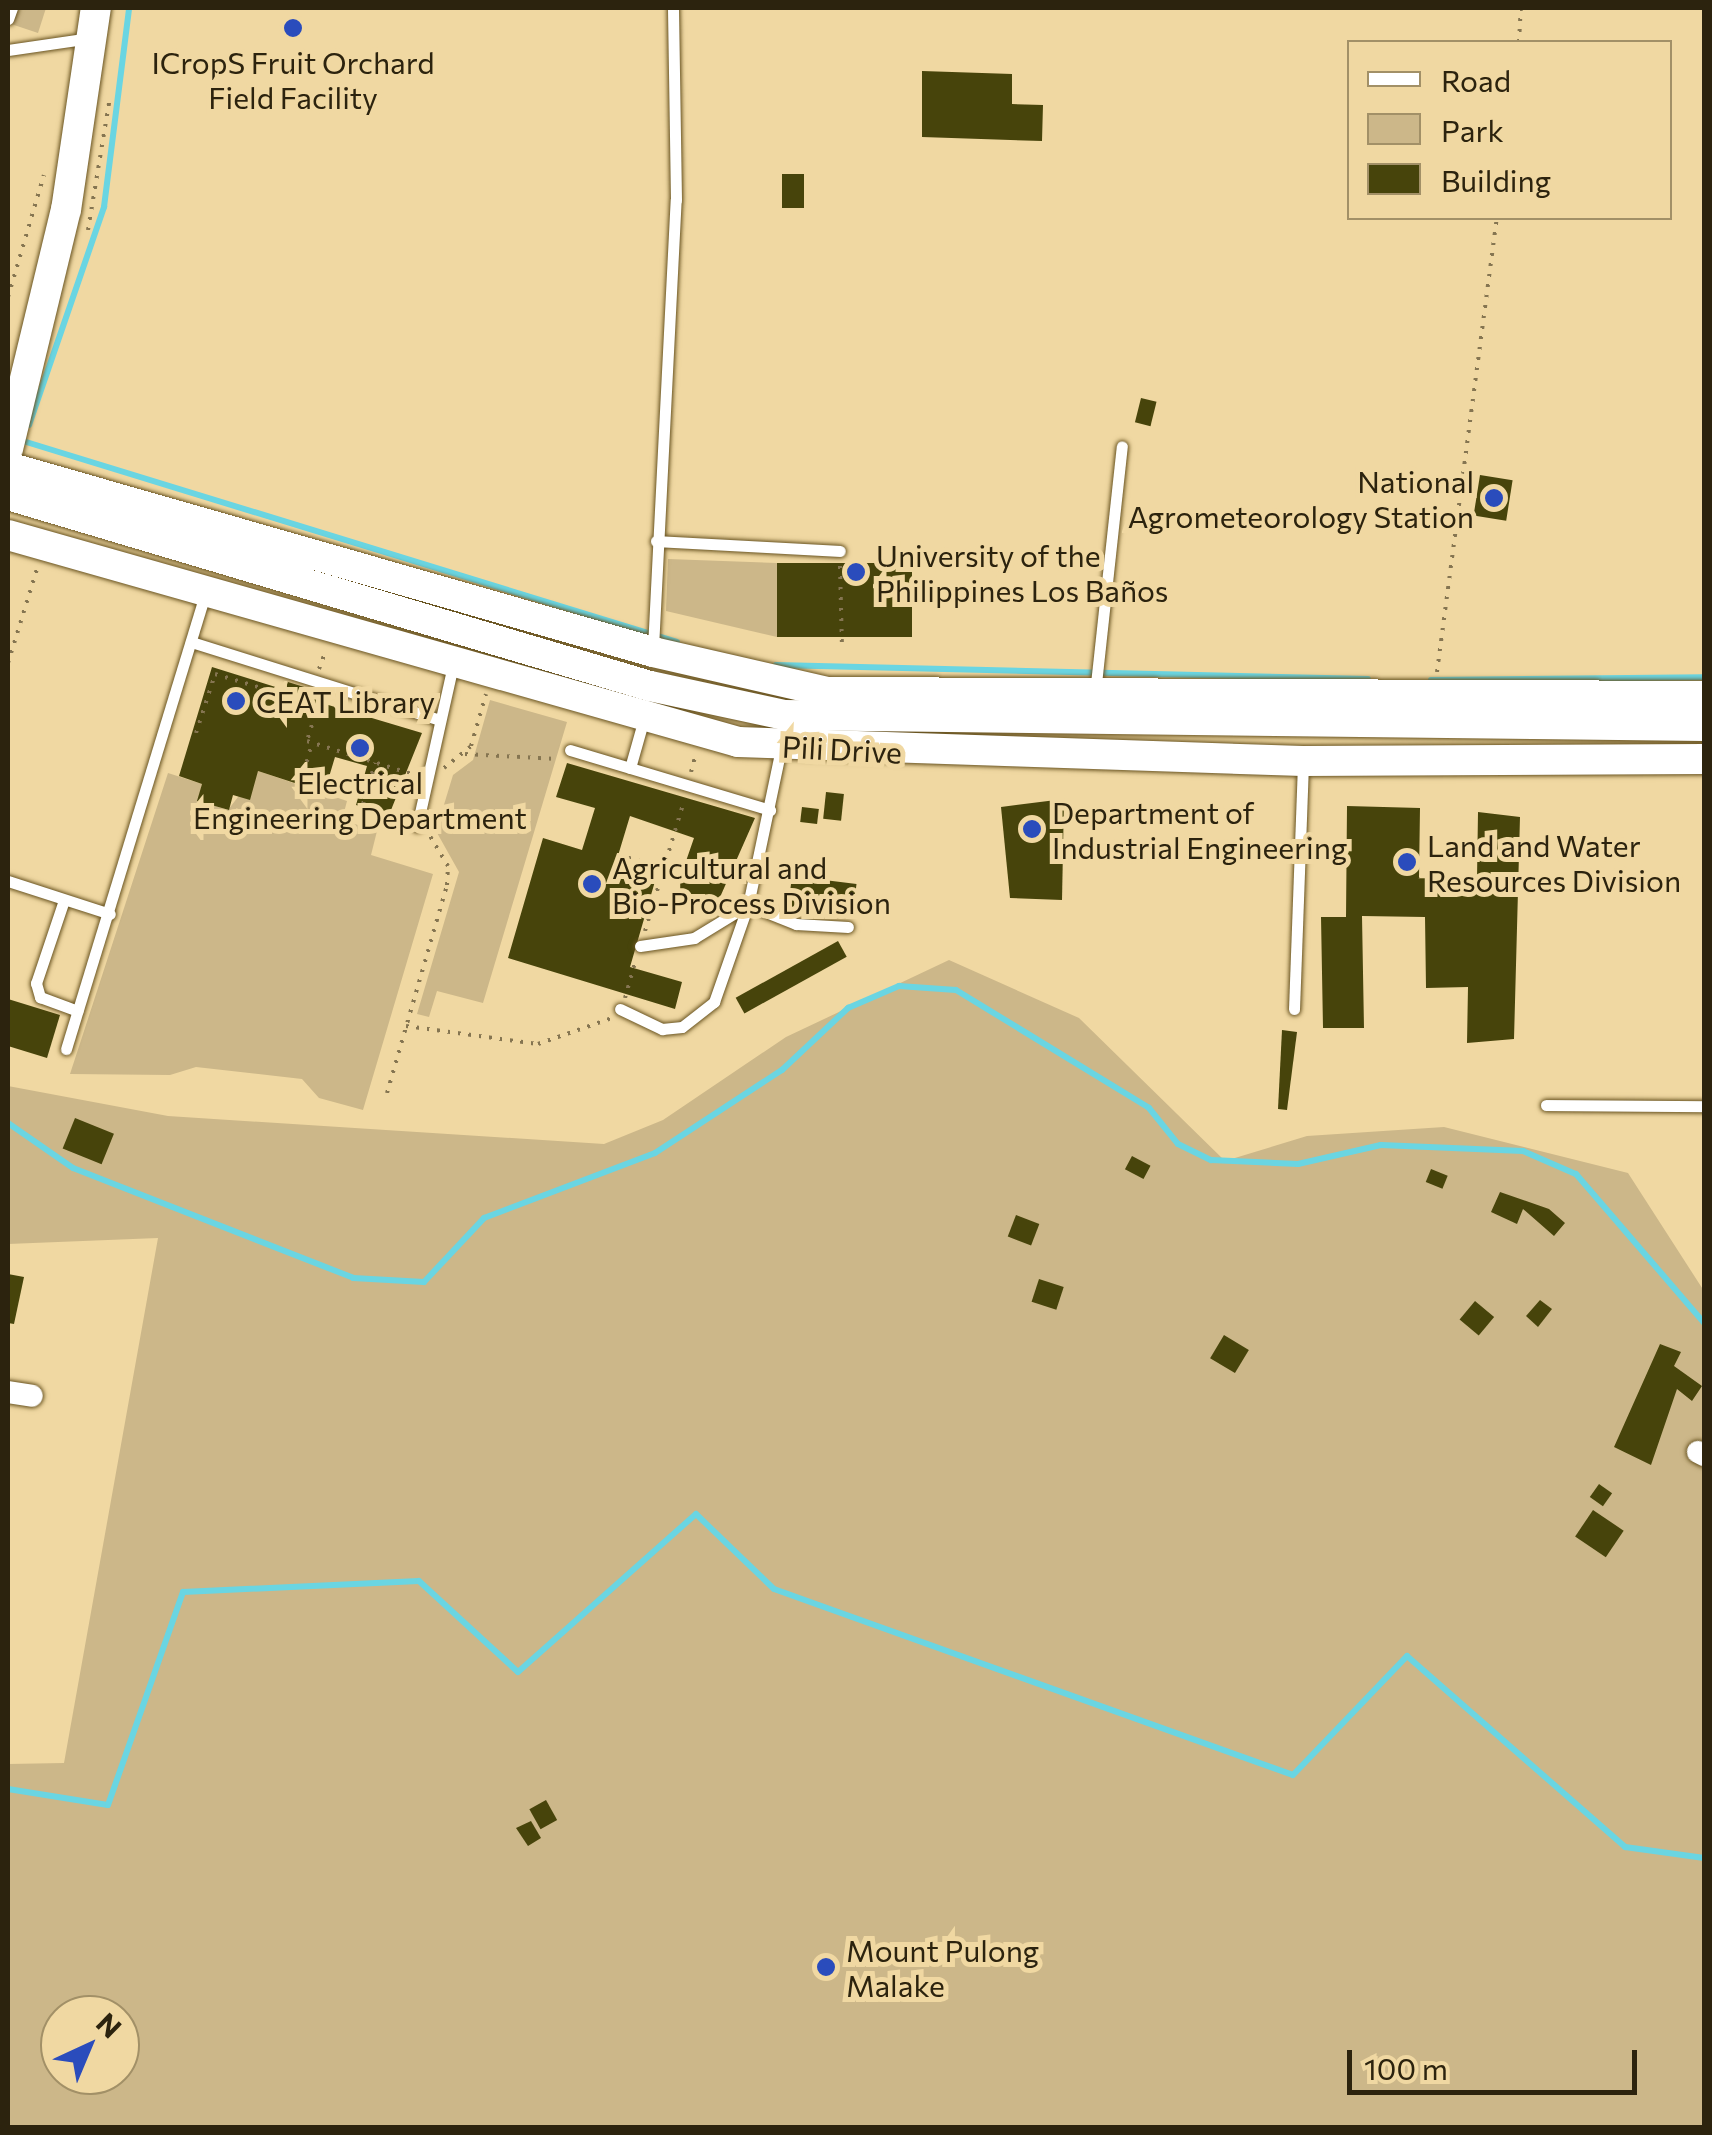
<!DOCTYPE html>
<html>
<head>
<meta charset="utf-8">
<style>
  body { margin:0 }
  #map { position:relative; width:1712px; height:2135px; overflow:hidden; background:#f0d8a2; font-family:Commissioner,sans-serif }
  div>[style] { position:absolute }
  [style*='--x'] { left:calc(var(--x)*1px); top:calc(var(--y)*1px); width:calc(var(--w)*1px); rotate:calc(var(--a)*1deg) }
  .green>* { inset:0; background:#ccb789 }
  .stream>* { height:6px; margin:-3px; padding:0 3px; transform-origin:3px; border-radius:3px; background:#6ad5e2 }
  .building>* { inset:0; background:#47440b; transform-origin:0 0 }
  .path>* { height:4px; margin-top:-2px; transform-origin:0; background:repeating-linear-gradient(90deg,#857551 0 2.5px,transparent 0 10.5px) }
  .roads { filter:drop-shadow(0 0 2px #695421) drop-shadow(0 0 2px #695421) }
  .lane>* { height:11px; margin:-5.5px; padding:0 5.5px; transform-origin:5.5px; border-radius:5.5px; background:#fff }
  .street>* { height:22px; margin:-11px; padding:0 11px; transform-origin:11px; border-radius:11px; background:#fff }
  .secondary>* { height:30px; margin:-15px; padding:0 15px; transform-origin:15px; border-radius:15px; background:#fff }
  .dots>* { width:28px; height:28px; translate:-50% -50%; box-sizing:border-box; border:5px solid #f0d8a2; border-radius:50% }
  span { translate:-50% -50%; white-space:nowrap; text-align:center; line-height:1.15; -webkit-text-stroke:10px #f0d8a2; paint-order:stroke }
  .poi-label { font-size:30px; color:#2c230e }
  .right { translate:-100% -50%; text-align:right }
  .left { translate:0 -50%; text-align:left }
  .street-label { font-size:30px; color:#2c230e }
  .frame { position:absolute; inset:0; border:10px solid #2c230e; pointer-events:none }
  .legend { position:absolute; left:1347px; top:40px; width:325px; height:180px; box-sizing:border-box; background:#f0d8a2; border:2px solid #a29067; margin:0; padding:12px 18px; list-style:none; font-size:30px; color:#2c230e }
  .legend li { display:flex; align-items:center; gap:20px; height:50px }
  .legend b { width:50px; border:2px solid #a29067 }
  .north { position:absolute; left:40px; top:1995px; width:100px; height:100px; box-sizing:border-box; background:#f0d8a2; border:2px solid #a29067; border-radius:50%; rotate:44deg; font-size:28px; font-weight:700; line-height:40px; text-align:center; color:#2c230e }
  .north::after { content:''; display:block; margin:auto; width:35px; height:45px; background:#2a4cbc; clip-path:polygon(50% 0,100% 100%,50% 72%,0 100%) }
  .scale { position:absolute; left:1347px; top:2050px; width:290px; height:45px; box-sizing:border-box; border:5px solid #2c230e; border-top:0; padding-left:12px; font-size:30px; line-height:35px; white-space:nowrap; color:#2c230e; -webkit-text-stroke:8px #f0d8a2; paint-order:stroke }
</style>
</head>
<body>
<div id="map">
  <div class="green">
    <div style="clip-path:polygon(8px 8px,46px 8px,38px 33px,8px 23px)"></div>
    <div style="clip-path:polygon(668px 559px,777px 563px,777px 637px,666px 611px)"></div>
    <div style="clip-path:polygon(490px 700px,567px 722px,483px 1003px,437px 991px,429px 1017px,417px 1014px,459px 872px,436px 831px,453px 775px,473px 760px)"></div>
    <div style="clip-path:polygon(258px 771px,347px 801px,342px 820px,377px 831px,371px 855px,433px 874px,363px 1110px,319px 1098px,302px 1079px,196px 1067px,170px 1075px,70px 1074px,168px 773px,202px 784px,198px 801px,228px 810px)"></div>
    <div style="clip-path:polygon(evenodd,949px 960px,1079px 1018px,1225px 1161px,1307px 1136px,1444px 1127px,1628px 1173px,1704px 1291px,1704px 2127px,8px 2127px,8px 1764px,64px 1763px,158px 1238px,8px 1244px,8px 1086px,168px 1116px,604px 1144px,663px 1120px,786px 1037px,949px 960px,60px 2015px,120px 2015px,120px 2075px,60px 2075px,60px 2015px)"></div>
  </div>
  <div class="stream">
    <div style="--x:29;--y:425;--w:231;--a:-71"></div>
    <div style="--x:104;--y:207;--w:201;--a:-82.8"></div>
    <div style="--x:23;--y:441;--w:684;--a:17.08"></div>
    <div style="--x:776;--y:665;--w:592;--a:1.35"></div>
    <div style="--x:1431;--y:680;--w:273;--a:-0.6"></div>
    <div style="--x:8;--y:1123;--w:79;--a:34.7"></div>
    <div style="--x:73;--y:1168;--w:301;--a:21.4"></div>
    <div style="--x:353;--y:1278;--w:71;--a:3.2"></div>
    <div style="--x:424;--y:1282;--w:88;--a:-46.8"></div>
    <div style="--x:484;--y:1218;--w:183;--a:-20.8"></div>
    <div style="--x:655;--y:1153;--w:152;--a:-33.2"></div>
    <div style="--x:782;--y:1070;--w:91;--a:-43.2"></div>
    <div style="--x:848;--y:1008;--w:56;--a:-23.3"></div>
    <div style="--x:899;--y:986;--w:57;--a:4"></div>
    <div style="--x:956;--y:990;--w:226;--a:31.4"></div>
    <div style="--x:1149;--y:1108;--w:46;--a:51.1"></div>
    <div style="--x:1178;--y:1144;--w:37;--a:26"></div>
    <div style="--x:1211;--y:1160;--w:87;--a:2.6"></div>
    <div style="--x:1298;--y:1164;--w:85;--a:-12.9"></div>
    <div style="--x:1381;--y:1145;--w:142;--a:2.4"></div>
    <div style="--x:1523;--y:1151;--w:58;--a:23.5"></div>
    <div style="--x:1576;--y:1174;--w:196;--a:49.3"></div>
    <div style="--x:8;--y:1789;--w:101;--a:9.1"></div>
    <div style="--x:108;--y:1805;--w:226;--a:-70.6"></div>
    <div style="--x:183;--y:1592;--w:236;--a:-2.7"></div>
    <div style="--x:419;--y:1581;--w:134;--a:42.6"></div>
    <div style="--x:518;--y:1672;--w:238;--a:-41.6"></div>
    <div style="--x:696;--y:1514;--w:108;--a:43.9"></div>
    <div style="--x:774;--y:1589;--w:551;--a:19.72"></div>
    <div style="--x:1293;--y:1775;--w:165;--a:-46.2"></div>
    <div style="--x:1407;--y:1656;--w:290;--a:41.2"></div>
    <div style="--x:1625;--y:1847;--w:80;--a:7.9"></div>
  </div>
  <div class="building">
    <div style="clip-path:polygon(922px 71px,1012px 74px,1012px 104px,1043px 105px,1042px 141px,922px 137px)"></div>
    <div style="left:782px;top:174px;width:22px;height:34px"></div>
    <div style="left:1141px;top:398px;width:16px;height:25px;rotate:14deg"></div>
    <div style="left:1480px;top:475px;width:33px;height:41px;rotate:9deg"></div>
    <div style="left:777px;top:563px;width:135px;height:74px"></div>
    <div style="clip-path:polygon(212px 667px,285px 690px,288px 682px,327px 694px,325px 704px,422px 733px,389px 815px,356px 805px,367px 766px,335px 757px,329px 777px,314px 773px,310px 788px,258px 771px,250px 800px,233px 795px,229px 810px,197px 801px,202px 784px,179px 776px)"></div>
    <div style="clip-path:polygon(567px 763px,755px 818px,717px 904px,676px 890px,694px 838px,630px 816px,617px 859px,658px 871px,630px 967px,682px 982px,675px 1009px,508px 958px,543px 838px,582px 850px,595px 808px,556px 797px)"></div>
    <div style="left:826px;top:792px;width:18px;height:27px;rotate:6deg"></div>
    <div style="clip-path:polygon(1064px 799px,1062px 900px,1010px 898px,1001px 807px)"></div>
    <div style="clip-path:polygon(1347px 806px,1420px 808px,1419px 877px,1477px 878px,1478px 812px,1520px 817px,1514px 1039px,1467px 1043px,1468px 987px,1426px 988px,1425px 917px,1362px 916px,1364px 1028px,1323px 1028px,1321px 917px,1346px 917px)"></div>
    <div style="left:802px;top:807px;width:17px;height:15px;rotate:7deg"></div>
    <div style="left:792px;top:876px;width:65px;height:33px;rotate:7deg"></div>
    <div style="left:838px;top:941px;width:18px;height:117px;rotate:61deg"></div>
    <div style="clip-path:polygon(8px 999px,60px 1015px,47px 1058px,8px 1046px)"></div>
    <div style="clip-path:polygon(1282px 1030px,1297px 1032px,1287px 1110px,1278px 1109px)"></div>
    <div style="left:75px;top:1118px;width:42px;height:33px;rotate:22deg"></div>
    <div style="left:1132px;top:1156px;width:21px;height:15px;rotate:28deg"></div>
    <div style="left:1431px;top:1169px;width:18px;height:14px;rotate:22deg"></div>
    <div style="clip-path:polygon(1500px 1192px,1549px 1209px,1565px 1223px,1554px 1236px,1523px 1209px,1517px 1224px,1491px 1212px)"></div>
    <div style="left:1016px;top:1215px;width:25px;height:23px;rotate:21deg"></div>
    <div style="clip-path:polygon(8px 1274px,24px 1277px,14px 1324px,8px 1323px)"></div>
    <div style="left:1039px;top:1279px;width:26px;height:24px;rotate:18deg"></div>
    <div style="clip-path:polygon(1540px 1300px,1552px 1309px,1538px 1327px,1526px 1316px)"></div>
    <div style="left:1475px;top:1301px;width:25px;height:24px;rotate:40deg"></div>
    <div style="left:1224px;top:1335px;width:29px;height:27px;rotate:31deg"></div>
    <div style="clip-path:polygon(1660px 1344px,1681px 1352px,1674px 1366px,1702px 1386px,1692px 1401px,1677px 1389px,1651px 1465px,1614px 1447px)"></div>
    <div style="left:1599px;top:1484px;width:16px;height:16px;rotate:35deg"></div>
    <div style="left:1593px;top:1510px;width:37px;height:32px;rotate:34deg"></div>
    <div style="left:546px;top:1800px;width:23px;height:19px;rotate:61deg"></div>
    <div style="clip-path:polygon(531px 1821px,541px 1838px,528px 1846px,516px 1828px)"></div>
  </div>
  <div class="path">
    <div style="--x:1519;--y:42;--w:34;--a:-87"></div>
    <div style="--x:88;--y:230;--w:135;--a:-80.6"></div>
    <div style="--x:8;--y:297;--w:127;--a:-73.6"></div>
    <div style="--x:840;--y:566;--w:82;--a:88.6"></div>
    <div style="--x:8;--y:663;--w:98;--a:-72.9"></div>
    <div style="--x:319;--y:669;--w:20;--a:-70"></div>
    <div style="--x:1437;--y:672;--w:458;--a:-82.5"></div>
    <div style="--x:196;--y:733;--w:62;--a:-72.1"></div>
    <div style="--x:215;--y:674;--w:108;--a:16.8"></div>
    <div style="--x:318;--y:705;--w:38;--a:107"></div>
    <div style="--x:307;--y:741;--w:113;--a:17.5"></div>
    <div style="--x:465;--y:754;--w:92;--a:3.1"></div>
    <div style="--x:444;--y:768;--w:35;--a:-39"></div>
    <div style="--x:471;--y:746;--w:54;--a:-73.9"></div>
    <div style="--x:691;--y:772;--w:20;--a:-75"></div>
    <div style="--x:301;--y:782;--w:41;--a:-74.2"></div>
    <div style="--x:363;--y:804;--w:43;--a:-73.7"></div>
    <div style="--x:618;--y:855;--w:49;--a:15.5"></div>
    <div style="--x:645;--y:931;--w:136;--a:-73.3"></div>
    <div style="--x:625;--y:998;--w:41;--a:-74.2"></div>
    <div style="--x:406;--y:1026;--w:133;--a:7.8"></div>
    <div style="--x:538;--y:1044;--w:78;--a:-19.4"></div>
    <div style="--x:387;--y:1093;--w:216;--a:-73.9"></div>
    <div style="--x:447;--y:885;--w:19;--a:-87"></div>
    <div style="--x:448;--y:866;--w:37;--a:-121"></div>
  </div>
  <div class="roads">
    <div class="lane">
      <div style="--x:8;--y:19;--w:12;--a:-70"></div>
      <div style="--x:8;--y:50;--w:83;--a:-8.3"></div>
      <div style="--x:656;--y:541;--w:184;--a:3.1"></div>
      <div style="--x:191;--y:642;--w:258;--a:17.4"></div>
      <div style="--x:653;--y:648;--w:449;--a:-87.1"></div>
      <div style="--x:676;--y:200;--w:192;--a:-90.9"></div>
      <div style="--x:1095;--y:693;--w:248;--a:-83.8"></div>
      <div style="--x:570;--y:750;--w:209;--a:16.7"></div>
      <div style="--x:630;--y:768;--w:55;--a:-74.2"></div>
      <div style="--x:417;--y:826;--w:165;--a:-77.4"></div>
      <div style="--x:8;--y:881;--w:107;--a:17.9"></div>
      <div style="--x:64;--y:900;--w:88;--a:108.6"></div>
      <div style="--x:36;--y:983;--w:15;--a:74"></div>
      <div style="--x:40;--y:997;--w:40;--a:20.2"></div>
      <div style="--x:640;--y:946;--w:55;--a:-8.4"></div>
      <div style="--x:694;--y:938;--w:63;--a:-31.4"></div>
      <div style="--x:748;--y:905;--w:52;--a:21.6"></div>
      <div style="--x:796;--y:924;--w:52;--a:3.3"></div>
      <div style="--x:620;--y:1009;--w:47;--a:25.5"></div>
      <div style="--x:662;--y:1029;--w:20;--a:-6"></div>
      <div style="--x:682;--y:1027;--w:41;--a:-38"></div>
      <div style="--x:714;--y:1002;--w:103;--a:-70.7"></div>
      <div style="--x:748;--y:905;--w:165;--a:-78.1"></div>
      <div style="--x:1294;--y:1009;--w:244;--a:-87.9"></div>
      <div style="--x:66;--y:1049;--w:477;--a:-73"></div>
      <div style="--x:1546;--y:1105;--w:158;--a:0.4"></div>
    </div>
    <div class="street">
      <div style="--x:8;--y:1392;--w:24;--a:9"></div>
      <div style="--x:1698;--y:1452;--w:7;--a:27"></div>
    </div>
    <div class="secondary">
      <div style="--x:8;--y:449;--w:246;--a:-76.4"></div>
      <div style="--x:66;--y:210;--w:204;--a:-81.6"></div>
      <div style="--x:8;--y:467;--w:671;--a:16"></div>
      <div style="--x:653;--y:652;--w:179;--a:12.9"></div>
      <div style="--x:827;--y:692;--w:877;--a:0.26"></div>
      <div style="--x:8;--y:495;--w:670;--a:16.57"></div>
      <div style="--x:650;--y:686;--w:137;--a:12.2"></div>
      <div style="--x:784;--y:715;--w:920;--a:0.69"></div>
      <div style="--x:8;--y:535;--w:759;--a:15.83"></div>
      <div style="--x:738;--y:742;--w:565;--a:1.93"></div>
      <div style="--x:1303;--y:761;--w:401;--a:-0.3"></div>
    </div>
  </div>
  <div class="dots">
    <div style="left:293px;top:28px;background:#2a4cbc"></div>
    <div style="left:1494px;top:498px;background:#2a4cbc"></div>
    <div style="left:856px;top:572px;background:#2a4cbc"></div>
    <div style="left:236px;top:701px;background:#2a4cbc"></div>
    <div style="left:360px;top:748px;background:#2a4cbc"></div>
    <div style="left:1032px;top:829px;background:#2a4cbc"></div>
    <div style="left:1407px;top:862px;background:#2a4cbc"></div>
    <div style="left:592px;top:884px;background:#2a4cbc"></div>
    <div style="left:826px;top:1967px;background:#2a4cbc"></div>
  </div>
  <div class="poi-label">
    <span style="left:293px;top:79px">ICropS Fruit Orchard<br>Field Facility</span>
    <span class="right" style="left:1474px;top:498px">National<br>Agrometeorology Station</span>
    <span class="left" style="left:876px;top:572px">University of the<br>Philippines Los Baños</span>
    <span class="left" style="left:256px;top:701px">CEAT Library</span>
    <span style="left:360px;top:799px">Electrical<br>Engineering Department</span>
    <span class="left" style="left:1052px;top:829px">Department of<br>Industrial Engineering</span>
    <span class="left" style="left:1427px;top:862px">Land and Water<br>Resources Division</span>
    <span class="left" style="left:612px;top:884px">Agricultural and<br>Bio-Process Division</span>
    <span class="left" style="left:846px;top:1967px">Mount Pulong<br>Malake</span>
  </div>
  <div class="street-label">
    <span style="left:842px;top:749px;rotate:3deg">Pili Drive</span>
  </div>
  <div class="frame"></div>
  <ul class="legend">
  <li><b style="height:12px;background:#fff"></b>Road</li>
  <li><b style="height:28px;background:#ccb789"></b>Park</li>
  <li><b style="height:28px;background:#47440b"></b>Building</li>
  </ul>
  <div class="north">N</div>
  <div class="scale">100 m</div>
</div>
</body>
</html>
